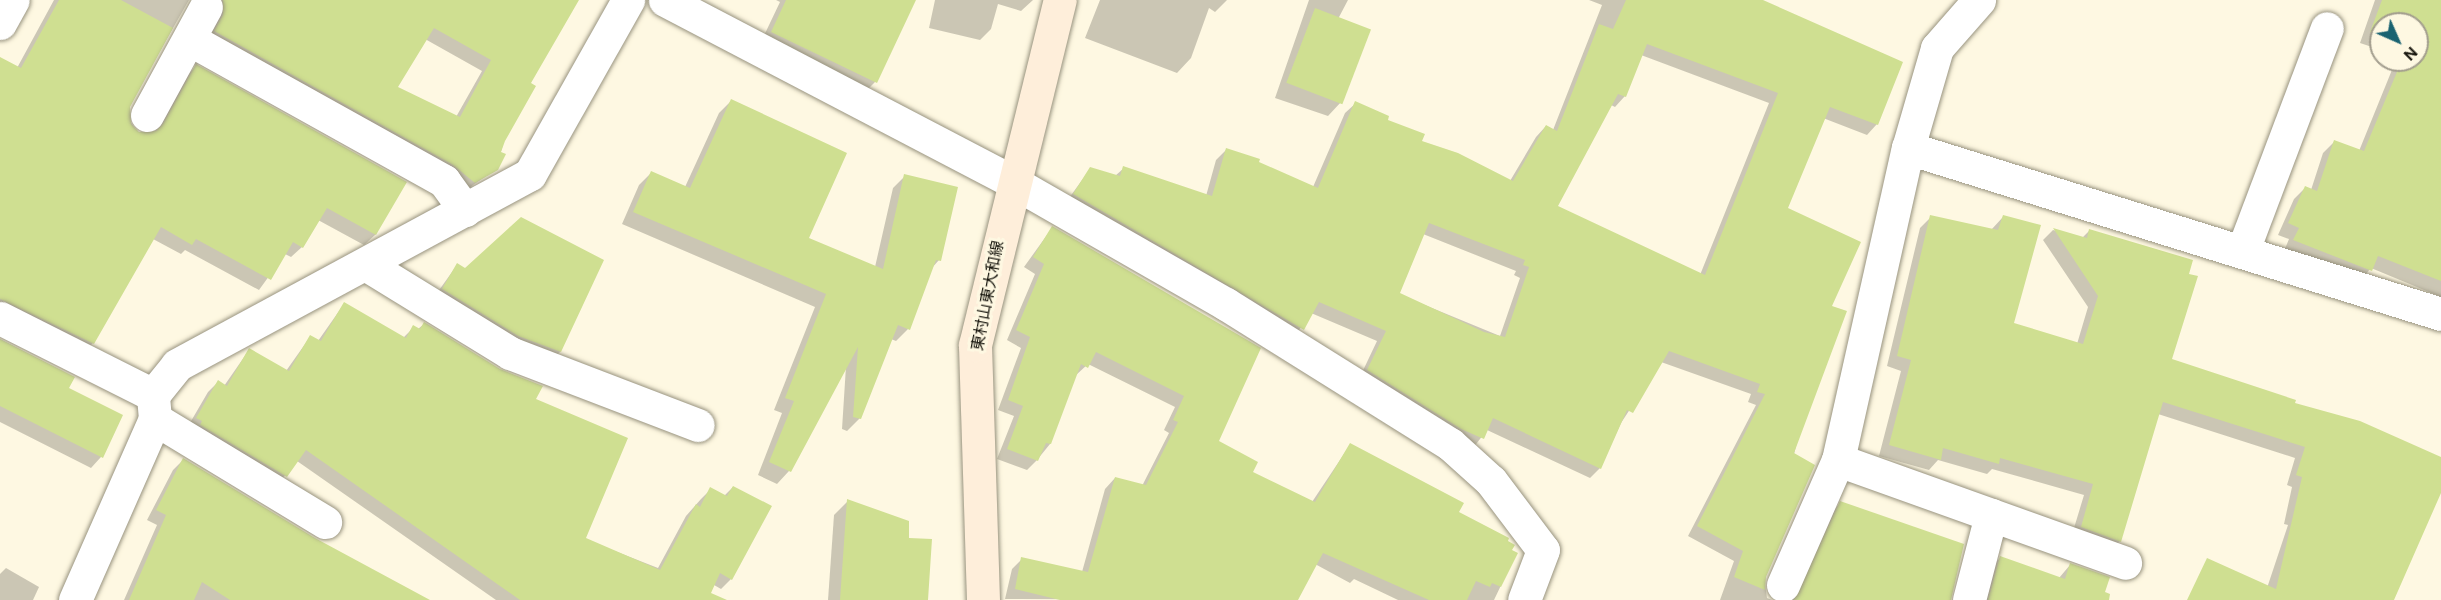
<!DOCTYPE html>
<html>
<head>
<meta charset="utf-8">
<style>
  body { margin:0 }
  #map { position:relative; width:2441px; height:600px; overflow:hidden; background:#fef8e2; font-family:"DM Sans","Noto Sans JP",sans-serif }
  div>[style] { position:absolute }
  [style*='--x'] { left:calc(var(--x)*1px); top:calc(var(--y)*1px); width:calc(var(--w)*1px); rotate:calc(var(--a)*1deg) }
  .shadow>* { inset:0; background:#0003 }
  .building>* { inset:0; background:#cfdf91; transform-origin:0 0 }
  .roads { filter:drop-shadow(0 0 2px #98937f) drop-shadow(0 0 2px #98937f) }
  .minor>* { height:33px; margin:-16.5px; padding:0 16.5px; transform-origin:16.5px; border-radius:16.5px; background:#fff }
  .secondary>* { height:33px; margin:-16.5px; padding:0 16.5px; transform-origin:16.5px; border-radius:16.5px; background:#feeeda }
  span { translate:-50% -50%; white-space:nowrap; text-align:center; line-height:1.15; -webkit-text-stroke:6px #fef8e2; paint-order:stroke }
  .street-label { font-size:16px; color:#17150d }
  .north { position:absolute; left:2369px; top:12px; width:60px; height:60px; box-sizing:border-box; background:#fef8e2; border:2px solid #a29d8d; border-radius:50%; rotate:135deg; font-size:16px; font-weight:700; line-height:24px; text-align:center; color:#17150d }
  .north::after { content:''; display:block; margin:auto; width:21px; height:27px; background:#1a6371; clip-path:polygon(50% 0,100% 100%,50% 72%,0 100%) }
</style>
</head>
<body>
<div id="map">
  <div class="shadow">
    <div style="clip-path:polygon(54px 0,189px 0,129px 105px,127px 116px,137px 132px,148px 135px,156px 130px,186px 77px,196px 66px,405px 182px,375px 235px,364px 245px,318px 220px,302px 247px,291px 257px,285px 254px,259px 290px,185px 250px,181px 254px,153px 239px,93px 343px,82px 354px,0 313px,0 68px,17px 68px)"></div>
    <div style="clip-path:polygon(evenodd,198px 0,577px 0,529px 83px,504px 141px,496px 169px,463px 192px,204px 42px,198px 0,425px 39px,482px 71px,456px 117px,395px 88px,425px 39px)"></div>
    <div style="clip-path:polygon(776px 0,914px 0,875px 82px,864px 93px,760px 44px,780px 2px)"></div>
    <div style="clip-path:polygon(935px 0,1033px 0,1021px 11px,998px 4px,991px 29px,980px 40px,929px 28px)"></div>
    <div style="clip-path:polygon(1100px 0,1227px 0,1215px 12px,1209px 8px,1191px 58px,1177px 73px,1085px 38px)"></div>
    <div style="clip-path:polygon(1309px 0,1348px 0,1338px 19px,1342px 101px,1328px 116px,1275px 98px)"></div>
    <div style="clip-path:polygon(evenodd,1589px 0,1755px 0,1877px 124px,1867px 135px,1823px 118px,1786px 208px,1830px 307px,1764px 577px,1767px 598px,1772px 600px,1720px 600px,1734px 561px,1688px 536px,1756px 405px,1748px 402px,1751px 394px,1661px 362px,1621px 423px,1600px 468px,1590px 478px,1487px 430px,1473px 448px,1358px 381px,1377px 341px,1311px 313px,1292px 340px,1064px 205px,1090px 169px,1115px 176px,1124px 168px,1206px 196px,1216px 160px,1226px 150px,1313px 187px,1345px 113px,1356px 103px,1420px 142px,1510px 181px,1536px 137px,1546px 126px,1553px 130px,1602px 5px,1589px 0,1641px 55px,1769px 103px,1700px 275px,1556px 207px,1611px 105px,1615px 107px,1625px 96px,1641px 55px,1589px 0,1423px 234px,1516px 271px,1514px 275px,1520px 278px,1500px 336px,1398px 294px,1423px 234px)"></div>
    <div style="clip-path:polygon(2375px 0,2441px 0,2441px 297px,2371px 268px,2360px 281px,2284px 251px,2289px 239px,2278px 235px,2294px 199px,2305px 188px,2311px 190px,2323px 153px,2334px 142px,2359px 151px,2396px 60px,2417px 60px,2417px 24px,2381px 24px,2381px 50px,2360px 43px)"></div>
    <div style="clip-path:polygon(731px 101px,807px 239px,875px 267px,893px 188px,905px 176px,939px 260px,931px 269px,908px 329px,896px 341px,891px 339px,860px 418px,847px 431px,842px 429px,846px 366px,789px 471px,777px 484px,758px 475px,782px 413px,774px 410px,815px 307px,622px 224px,639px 185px,651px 173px,685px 187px,719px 113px)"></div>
    <div style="clip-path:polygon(1931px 217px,1991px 230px,2003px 217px,2012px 324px,2077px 344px,2088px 307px,2043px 240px,2053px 230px,2082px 238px,2089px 231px,2170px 360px,2441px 458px,2441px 486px,2393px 600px,2263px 600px,2288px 525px,2284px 524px,2292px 487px,2287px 485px,2295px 458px,2158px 414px,2120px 541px,2109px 551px,2071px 538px,2084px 495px,1992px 469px,1987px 474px,1938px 460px,1929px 470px,1879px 456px,1901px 371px,1887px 366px,1920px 228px)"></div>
    <div style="clip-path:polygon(1052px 228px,1259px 348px,1217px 441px,1251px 472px,1312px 502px,1350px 445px,1516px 554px,1494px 600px,1398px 600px,1354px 579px,1350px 583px,1315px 564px,1297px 600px,1005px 599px,1012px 569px,1022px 559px,1082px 572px,1105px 489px,1115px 478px,1142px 486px,1169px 433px,1164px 430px,1175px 407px,1088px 364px,1075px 376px,1050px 444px,1037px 460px,1027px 470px,997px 459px,1014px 416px,998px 410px,1021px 348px,1007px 340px,1035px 274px,1024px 267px)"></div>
    <div style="clip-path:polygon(602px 260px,560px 352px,549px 363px,432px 300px,457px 265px,465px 270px)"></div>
    <div style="clip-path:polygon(344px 304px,403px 338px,414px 327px,418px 329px,424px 324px,534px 400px,584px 539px,658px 568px,686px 516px,701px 499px,711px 489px,724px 496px,733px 487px,731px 579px,721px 589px,714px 585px,707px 600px,496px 600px,297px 461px,276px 486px,187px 428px,208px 392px,218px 382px,224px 386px,249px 350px,286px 371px,310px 337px,318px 341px)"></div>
    <div style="clip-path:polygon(0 339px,73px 377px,66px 389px,121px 415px,101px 457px,91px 468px,0 422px)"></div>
    <div style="clip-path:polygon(183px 460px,315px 539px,425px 600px,124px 600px,157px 525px,147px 520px,173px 470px)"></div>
    <div style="clip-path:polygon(848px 501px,907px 540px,927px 600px,828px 600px,834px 515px)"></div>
    <div style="clip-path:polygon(1841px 503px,1950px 600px,1792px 600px,1830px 513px)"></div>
    <div style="clip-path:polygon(2000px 558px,2059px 578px,2070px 565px,2101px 600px,1980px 600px,1990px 568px)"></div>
    <div style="clip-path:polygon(6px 568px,39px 587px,33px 600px,0 600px,0 574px)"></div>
  </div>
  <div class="building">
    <div style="clip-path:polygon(59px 0,121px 0,173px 28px,130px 107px,131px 124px,139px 132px,156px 131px,163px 124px,196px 64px,407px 182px,376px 235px,327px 208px,303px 248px,293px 242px,271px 280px,196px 239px,192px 245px,161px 227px,94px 344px,0 299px,0 57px,21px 68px)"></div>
    <div style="clip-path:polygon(evenodd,223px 0,579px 0,531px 83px,536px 86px,505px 141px,501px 152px,506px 154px,498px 170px,475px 183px,453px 165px,214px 31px,223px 15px,223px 0,434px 28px,491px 60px,460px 117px,398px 87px,434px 28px)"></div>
    <div style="clip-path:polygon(786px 0,916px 0,877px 83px,771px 32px)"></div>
    <div style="clip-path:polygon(evenodd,1626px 0,1763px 0,1903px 62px,1878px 125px,1830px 107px,1788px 208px,1861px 242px,1832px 306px,1847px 311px,1794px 453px,1815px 465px,1766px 577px,1765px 590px,1734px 577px,1743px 551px,1697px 526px,1765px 394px,1757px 392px,1760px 384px,1669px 351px,1633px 413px,1627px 410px,1601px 469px,1493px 418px,1484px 439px,1461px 429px,1367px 370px,1386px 331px,1319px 302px,1304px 330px,1073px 194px,1090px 167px,1120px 176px,1123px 166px,1212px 196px,1226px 148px,1260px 159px,1259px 162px,1318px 188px,1355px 101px,1389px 116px,1388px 120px,1425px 134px,1422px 141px,1458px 153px,1513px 181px,1546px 125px,1557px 131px,1599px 24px,1613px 29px,1626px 0,1647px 44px,1778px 93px,1705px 275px,1558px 206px,1618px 94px,1626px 97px,1647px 44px,1626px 0,1429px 223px,1525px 260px,1523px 265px,1529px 267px,1505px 337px,1484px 332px,1400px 293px,1429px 223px)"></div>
    <div style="clip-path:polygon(2382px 0,2441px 0,2441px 281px,2378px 256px,2372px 271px,2293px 240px,2299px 228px,2288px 223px,2305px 186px,2317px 191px,2334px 140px,2364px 151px,2402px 60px,2417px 60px,2417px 24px,2381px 24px,2381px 36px,2370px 32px)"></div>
    <div style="left:1315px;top:8px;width:60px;height:80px;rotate:21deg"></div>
    <div style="clip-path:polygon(731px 99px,847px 153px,809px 238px,883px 269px,904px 174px,958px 187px,941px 261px,936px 260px,910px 330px,898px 325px,861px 419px,853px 417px,858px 347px,791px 472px,769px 462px,794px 401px,785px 398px,826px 294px,633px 212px,651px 171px,690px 188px)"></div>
    <div style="clip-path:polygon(1930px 215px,1998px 230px,2003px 215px,2041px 225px,2014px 323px,2083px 344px,2098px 296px,2053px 228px,2087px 238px,2089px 229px,2193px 260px,2189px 274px,2198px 276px,2172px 359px,2296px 400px,2295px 403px,2360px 421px,2441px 457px,2441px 493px,2394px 600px,2187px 600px,2207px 558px,2276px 589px,2302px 477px,2296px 475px,2305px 447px,2163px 402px,2121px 542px,2081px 527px,2093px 484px,2000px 458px,1999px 464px,1943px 448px,1941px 460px,1889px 445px,1911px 360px,1897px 356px)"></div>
    <div style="clip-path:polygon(521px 217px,604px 260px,561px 352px,518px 336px,442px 289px,457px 263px,465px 268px)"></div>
    <div style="clip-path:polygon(1052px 226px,1261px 348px,1219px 441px,1258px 462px,1253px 472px,1315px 502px,1350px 443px,1464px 503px,1459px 512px,1509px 538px,1508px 541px,1515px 545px,1512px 550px,1518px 553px,1501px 587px,1492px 583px,1490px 587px,1476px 581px,1467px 600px,1429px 600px,1323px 553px,1298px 600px,1060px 600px,1015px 589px,1021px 557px,1088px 572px,1115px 477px,1146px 485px,1178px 422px,1173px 420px,1184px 396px,1096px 352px,1088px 368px,1081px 364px,1051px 444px,1046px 443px,1038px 461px,1007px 449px,1023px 406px,1008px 400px,1030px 337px,1016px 330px,1044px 264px,1033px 257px)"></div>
    <div style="clip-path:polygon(344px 302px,406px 338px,413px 325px,420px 329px,424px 322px,500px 369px,543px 386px,536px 399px,628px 438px,586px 538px,660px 570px,696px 504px,700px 507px,710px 487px,727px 496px,733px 486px,772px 506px,732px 580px,720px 573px,711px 593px,727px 600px,520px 600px,306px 450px,287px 477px,200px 425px,202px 421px,196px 418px,218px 380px,227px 386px,249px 348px,289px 371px,310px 335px,321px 341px)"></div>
    <div style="clip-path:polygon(0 339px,75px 377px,69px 388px,123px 415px,103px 458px,0 406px)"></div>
    <div style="clip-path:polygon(183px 458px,315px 538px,430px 600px,230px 600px,202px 582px,194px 600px,129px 600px,166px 515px,156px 510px)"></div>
    <div style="clip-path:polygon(847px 499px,909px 521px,909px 538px,932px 539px,928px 600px,840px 600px)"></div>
    <div style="clip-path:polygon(1840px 501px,1964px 544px,1951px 600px,1794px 600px)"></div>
    <div style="clip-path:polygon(2000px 556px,2065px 579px,2070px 563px,2110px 577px,2105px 592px,2110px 594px,2109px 600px,1988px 600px)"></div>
  </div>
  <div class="roads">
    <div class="minor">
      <div style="--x:665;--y:0;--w:393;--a:27.6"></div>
      <div style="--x:1013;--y:182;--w:245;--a:29.8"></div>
      <div style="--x:1226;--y:304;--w:264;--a:32"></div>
      <div style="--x:1450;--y:444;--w:55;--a:42.1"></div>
      <div style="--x:1491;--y:481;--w:86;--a:53"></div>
      <div style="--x:1543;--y:550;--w:53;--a:110.8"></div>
      <div style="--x:0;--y:23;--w:26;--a:-61"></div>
      <div style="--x:189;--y:39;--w:292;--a:29.1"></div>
      <div style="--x:444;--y:181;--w:36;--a:54"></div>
      <div style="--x:147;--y:115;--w:123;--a:-61.4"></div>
      <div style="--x:1908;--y:148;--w:558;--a:17.3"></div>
      <div style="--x:2243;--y:250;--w:237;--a:-69.3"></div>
      <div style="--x:367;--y:265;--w:168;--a:31.6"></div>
      <div style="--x:510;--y:353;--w:201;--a:21"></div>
      <div style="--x:0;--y:318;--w:171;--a:26.7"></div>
      <div style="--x:155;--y:419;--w:199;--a:31.2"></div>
      <div style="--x:1838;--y:460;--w:305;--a:19.7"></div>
      <div style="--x:1783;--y:585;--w:137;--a:-66.3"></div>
      <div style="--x:1838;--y:460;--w:320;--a:-77.4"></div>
      <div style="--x:1908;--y:148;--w:104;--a:-73.8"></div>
      <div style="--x:1937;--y:48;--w:64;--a:-48.8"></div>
      <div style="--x:75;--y:600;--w:198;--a:-66.2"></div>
      <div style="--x:155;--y:419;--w:24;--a:-95"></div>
      <div style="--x:153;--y:395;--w:38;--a:-51"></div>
      <div style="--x:177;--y:365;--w:401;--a:-28.4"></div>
      <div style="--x:530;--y:174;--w:200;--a:-60.6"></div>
      <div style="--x:1969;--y:600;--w:88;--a:-75.5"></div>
    </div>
    <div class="secondary">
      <div style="--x:983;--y:600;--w:255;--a:-91.8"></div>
      <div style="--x:975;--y:345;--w:355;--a:-76.2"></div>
    </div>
  </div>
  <div class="street-label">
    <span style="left:988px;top:296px;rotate:-79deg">東村山東大和線</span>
  </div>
  <div class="north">N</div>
</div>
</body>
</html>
